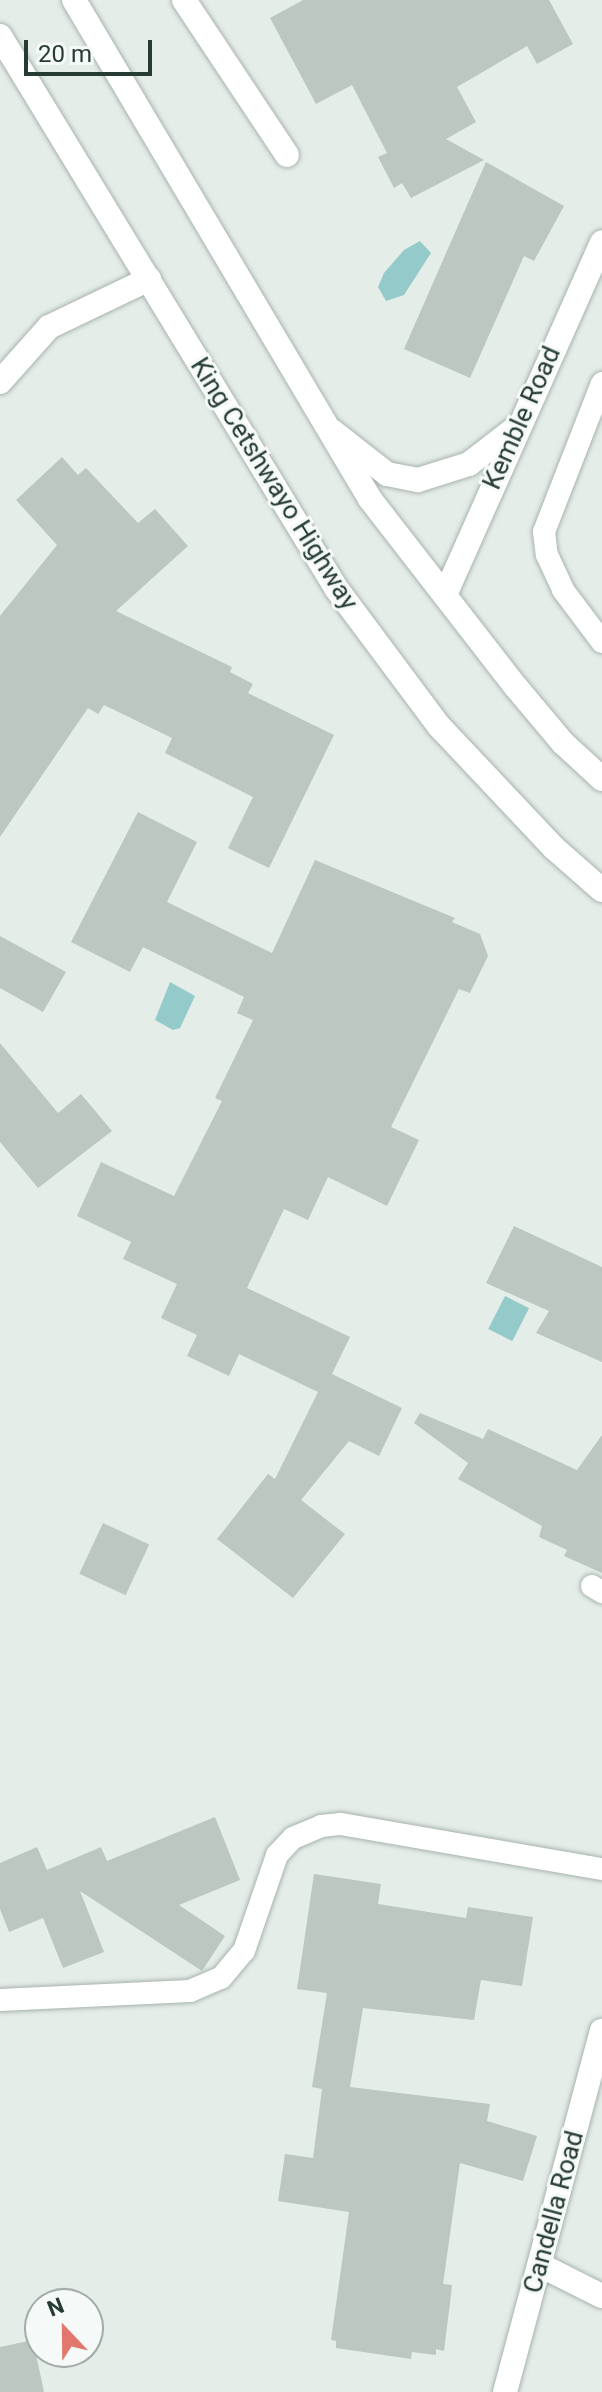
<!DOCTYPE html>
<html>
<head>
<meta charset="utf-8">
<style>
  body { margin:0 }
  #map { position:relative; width:602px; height:2392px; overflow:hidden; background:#e5ede8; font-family:Roboto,sans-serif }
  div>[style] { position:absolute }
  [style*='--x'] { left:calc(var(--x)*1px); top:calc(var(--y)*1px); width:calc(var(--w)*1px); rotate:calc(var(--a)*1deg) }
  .water>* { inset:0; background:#94cbca; transform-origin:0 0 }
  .building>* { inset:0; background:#bbc7c0; transform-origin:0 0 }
  .roads { filter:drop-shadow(0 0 2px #a8b4ae) drop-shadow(0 0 2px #a8b4ae) }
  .lane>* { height:22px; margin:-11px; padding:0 11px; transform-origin:11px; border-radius:11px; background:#fff }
  .street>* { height:24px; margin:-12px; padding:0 12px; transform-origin:12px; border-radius:12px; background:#fff }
  .secondary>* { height:24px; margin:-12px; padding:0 12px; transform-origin:12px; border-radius:12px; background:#fff }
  span { translate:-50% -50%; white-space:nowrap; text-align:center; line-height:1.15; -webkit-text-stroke:6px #f5f9f7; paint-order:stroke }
  .street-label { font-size:26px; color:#263c33 }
  .north { position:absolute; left:24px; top:2288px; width:80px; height:80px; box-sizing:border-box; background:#f5f9f7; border:2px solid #a2ada9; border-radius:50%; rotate:338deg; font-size:22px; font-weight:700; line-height:32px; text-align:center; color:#263c33 }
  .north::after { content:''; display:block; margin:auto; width:28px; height:36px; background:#e2776d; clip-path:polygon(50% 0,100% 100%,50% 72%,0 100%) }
  .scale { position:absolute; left:24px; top:40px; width:128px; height:36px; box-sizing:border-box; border:4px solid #263c33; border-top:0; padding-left:10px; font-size:24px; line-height:28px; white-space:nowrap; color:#263c33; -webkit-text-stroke:6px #f5f9f7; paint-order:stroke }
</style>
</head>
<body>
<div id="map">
  <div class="water">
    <div style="clip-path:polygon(420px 241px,431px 253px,404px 295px,386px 301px,378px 287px,384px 273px,404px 250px)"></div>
    <div style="clip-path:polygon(170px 982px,195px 996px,180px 1028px,173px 1030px,155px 1020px)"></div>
    <div style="left:505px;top:1296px;width:27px;height:37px;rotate:27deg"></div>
  </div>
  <div class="building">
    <div style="clip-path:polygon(303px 0,549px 0,573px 44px,537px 64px,527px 46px,457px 87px,476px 122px,446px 139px,484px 160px,411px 198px,402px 183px,394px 188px,378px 157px,387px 153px,352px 85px,316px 104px,270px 18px)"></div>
    <div style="clip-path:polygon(486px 162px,564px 206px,534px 261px,524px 256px,470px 378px,404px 349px)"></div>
    <div style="clip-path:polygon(62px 457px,78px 475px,86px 468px,138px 523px,155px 509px,188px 546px,116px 611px,232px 667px,230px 672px,253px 684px,248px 693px,334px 735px,269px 868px,228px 848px,253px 797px,165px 753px,172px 738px,104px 705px,98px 714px,88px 708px,0 837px,0 616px,57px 545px,16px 500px)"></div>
    <div style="clip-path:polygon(138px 812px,197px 842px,167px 902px,272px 953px,315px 860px,455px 918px,452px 922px,480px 934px,488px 956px,470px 993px,459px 989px,391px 1127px,419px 1140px,387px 1206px,328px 1177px,308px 1220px,284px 1209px,247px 1288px,350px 1337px,332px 1374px,402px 1408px,379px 1456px,349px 1441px,301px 1500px,345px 1534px,293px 1598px,217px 1539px,268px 1474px,275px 1479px,318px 1392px,239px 1354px,229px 1376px,187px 1356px,197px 1335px,161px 1318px,177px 1284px,123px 1259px,131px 1242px,77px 1216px,101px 1162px,174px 1196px,222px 1101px,215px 1098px,253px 1020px,237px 1013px,244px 997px,143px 947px,130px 972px,71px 942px)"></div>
    <div style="clip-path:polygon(0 936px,66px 972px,43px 1012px,0 988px)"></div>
    <div style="clip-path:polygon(0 1043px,58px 1113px,81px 1094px,112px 1131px,38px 1188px,0 1142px)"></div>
    <div style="clip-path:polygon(514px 1226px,602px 1267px,602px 1362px,536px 1333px,549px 1311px,486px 1283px)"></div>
    <div style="clip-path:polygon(420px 1413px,483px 1439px,488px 1429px,577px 1470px,602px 1435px,602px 1573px,564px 1556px,567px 1550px,539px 1537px,542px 1526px,458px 1479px,468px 1463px,414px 1423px)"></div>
    <div style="left:103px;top:1523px;width:51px;height:56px;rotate:25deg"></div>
    <div style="clip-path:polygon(215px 1817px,240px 1880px,179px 1905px,225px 1936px,202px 1971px,80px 1891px,104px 1952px,63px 1968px,43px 1918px,9px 1932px,0 1909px,0 1863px,37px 1847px,47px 1870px,101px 1847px,107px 1861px)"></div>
    <div style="clip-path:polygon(314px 1874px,381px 1884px,378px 1904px,466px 1918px,468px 1907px,533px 1917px,522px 1986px,481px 1980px,474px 2020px,363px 2008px,350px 2087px,490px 2104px,487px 2121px,537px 2136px,523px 2181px,460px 2163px,443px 2284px,452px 2285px,450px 2303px,444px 2351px,436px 2349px,436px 2355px,412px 2352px,411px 2359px,336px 2348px,336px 2341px,331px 2340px,349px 2212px,278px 2201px,285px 2154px,313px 2158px,322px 2089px,312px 2087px,327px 1993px,297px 1989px)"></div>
    <div style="clip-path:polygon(33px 2340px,44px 2392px,0 2392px,0 2347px)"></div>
  </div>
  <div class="roads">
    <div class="lane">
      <div style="--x:602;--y:383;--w:160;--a:111.3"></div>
      <div style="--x:544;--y:532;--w:23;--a:83"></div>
      <div style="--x:547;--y:555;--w:38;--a:65"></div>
      <div style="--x:563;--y:590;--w:65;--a:53.1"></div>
      <div style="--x:592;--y:1586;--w:12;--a:31"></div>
      <div style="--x:0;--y:2000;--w:190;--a:-2.7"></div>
      <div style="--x:190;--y:1991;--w:34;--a:-23"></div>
      <div style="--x:221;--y:1978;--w:35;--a:-50"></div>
      <div style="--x:244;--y:1951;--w:102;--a:-71"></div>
      <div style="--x:277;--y:1855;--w:23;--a:-47"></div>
      <div style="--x:293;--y:1838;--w:30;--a:-23"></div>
      <div style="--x:321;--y:1826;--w:20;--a:-6"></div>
      <div style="--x:341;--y:1824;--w:265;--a:9.8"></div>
    </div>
    <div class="street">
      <div style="--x:184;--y:0;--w:186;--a:56.4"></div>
      <div style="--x:0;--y:382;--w:74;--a:-48.3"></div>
      <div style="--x:49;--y:327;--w:111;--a:-25.6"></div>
      <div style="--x:332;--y:431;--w:70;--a:38"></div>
      <div style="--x:387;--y:474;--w:32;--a:11"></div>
      <div style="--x:418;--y:480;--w:53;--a:-17.4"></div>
      <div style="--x:469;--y:464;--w:56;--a:-37.7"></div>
      <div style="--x:445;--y:595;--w:386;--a:-66"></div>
      <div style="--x:540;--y:2265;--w:69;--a:26.6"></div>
    </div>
    <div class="secondary">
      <div style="--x:74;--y:0;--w:580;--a:59.32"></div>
      <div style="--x:370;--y:499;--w:238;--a:52.2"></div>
      <div style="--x:516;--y:687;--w:73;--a:50"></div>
      <div style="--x:563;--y:743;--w:53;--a:42.7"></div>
      <div style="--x:0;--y:36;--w:646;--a:58.67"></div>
      <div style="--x:336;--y:588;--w:172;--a:53.3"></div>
      <div style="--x:439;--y:726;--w:168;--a:46.7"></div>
      <div style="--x:554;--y:848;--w:64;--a:41.2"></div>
      <div style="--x:505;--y:2392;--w:374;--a:-75"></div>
    </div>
  </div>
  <div class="street-label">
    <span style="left:522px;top:418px;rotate:-66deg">Kemble Road</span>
    <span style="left:274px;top:484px;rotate:58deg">King Cetshwayo Highway</span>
    <span style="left:554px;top:2212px;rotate:-75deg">Candella Road</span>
  </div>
  <div class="north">N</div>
  <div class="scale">20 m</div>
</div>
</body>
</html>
